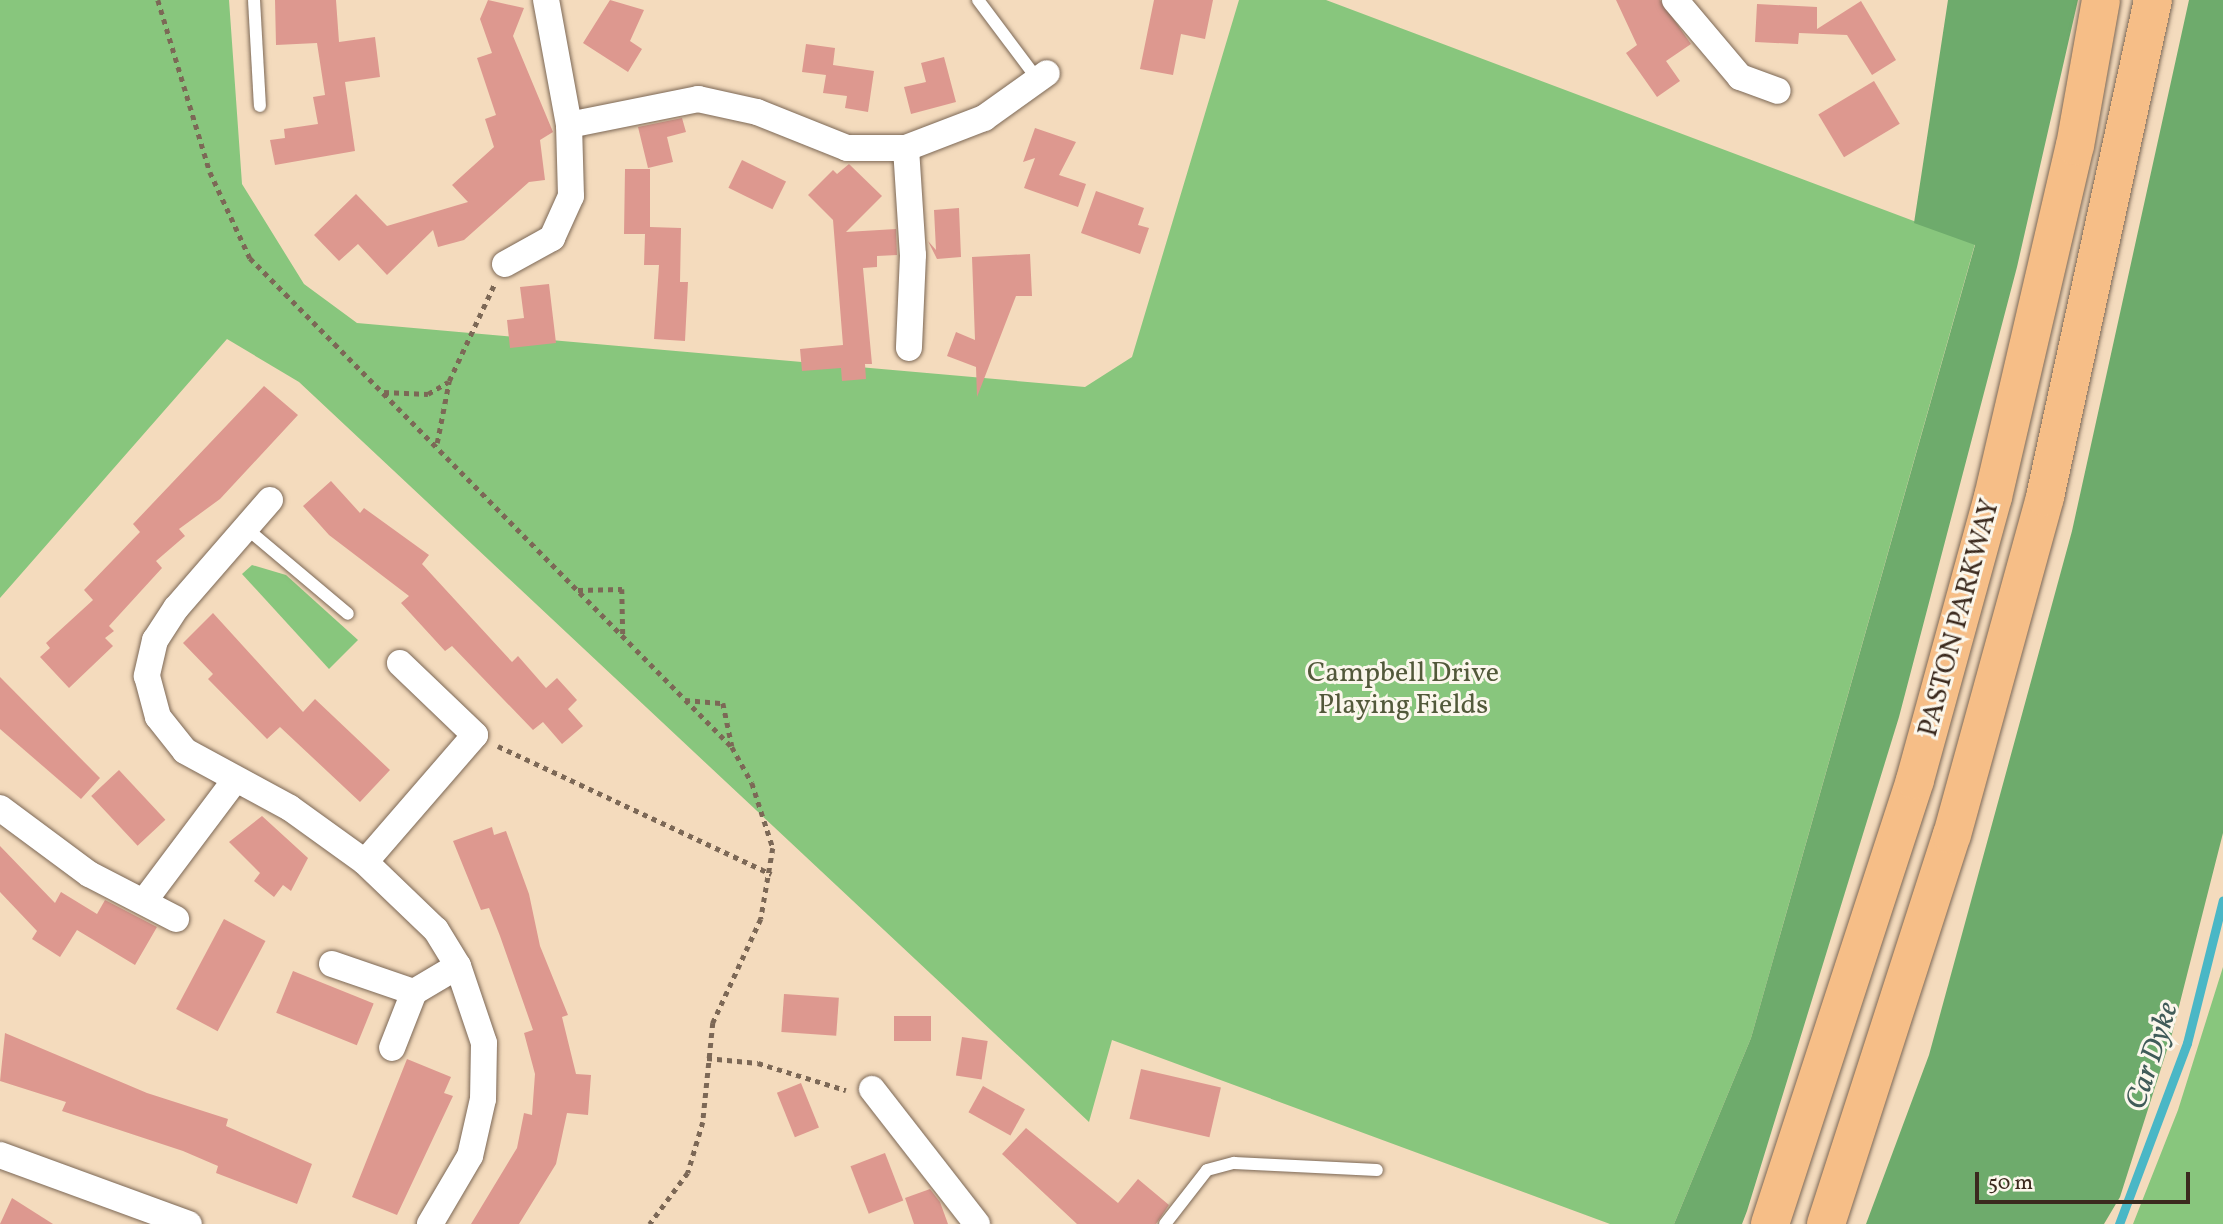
<!DOCTYPE html>
<html>
<head>
<meta charset="utf-8">
<style>
  body { margin:0 }
  #map { position:relative; width:2223px; height:1224px; overflow:hidden; background:#f4dbbd; font-family:Vollkorn,serif }
  div>[style] { position:absolute }
  [style*='--x'] { left:calc(var(--x)*1px); top:calc(var(--y)*1px); width:calc(var(--w)*1px); rotate:calc(var(--a)*1deg) }
  .green>* { inset:0; background:#88c67d }
  .forest>* { inset:0; background:#6eab6c }
  .stream>* { height:9px; margin:-4.5px; padding:0 4.5px; transform-origin:4.5px; border-radius:4.5px; background:#4ab7c6 }
  .building>* { inset:0; background:#dd988f; transform-origin:0 0 }
  .path>* { height:4.5px; margin-top:-2.25px; transform-origin:0; background:repeating-linear-gradient(90deg,#7c6856 0 5px,transparent 0 10px) }
  .roads { filter:drop-shadow(0 0 2px #7c6856) drop-shadow(0 0 2px #7c6856) }
  .service>* { height:12px; margin:-6px; padding:0 6px; transform-origin:6px; border-radius:6px; background:#fff }
  .minor>* { height:26px; margin:-13px; padding:0 13px; transform-origin:13px; border-radius:13px; background:#fff }
  .trunk>* { height:38px; margin:-19px; padding:0 19px; transform-origin:19px; border-radius:19px; background:#f6be87 }
  span { translate:-50% -50%; white-space:nowrap; text-align:center; line-height:1.15; -webkit-text-stroke:6px #fbf7ec; paint-order:stroke }
  .street-label { font-size:28px; color:#3b2a1e }
  .park-label { font-size:28px; color:#52593a }
  .water-label { font-size:30px; color:#405b59; font-style:italic }
  .scale { position:absolute; left:1975px; top:1172px; width:215px; height:32px; box-sizing:border-box; border:4px solid #3b2a1e; border-top:0; padding-left:9px; font-size:21px; line-height:24px; white-space:nowrap; color:#3b2a1e; -webkit-text-stroke:5px #fbf7ec; paint-order:stroke }
</style>
</head>
<body>
<div id="map">
  <div class="green">
    <div style="clip-path:polygon(0 0,229px 0,242px 184px,304px 284px,357px 323px,1085px 387px,1132px 357px,1239px 0,1326px 0,1975px 244px,1751px 1038px,1674px 1224px,1610px 1224px,1112px 1040px,1089px 1122px,299px 382px,227px 339px,0 598px)"></div>
    <div style="clip-path:polygon(252px 565px,286px 575px,358px 640px,329px 669px,242px 574px)"></div>
    <div style="clip-path:polygon(2223px 967px,2223px 1224px,2133px 1224px,2178px 1110px)"></div>
  </div>
  <div class="forest">
    <div style="clip-path:polygon(1948px 0,2078px 0,2017px 267px,1899px 717px,1747px 1211px,1742px 1224px,1674px 1224px,1751px 1038px,1975px 245px,1914px 223px)"></div>
    <div style="clip-path:polygon(2189px 0,2223px 0,2223px 833px,2172px 1034px,2120px 1197px,2104px 1224px,1866px 1224px,1929px 1055px,2072px 531px)"></div>
  </div>
  <div class="stream">
    <div style="--x:2119;--y:1224;--w:193;--a:-69.4"></div>
    <div style="--x:2187;--y:1043;--w:147;--a:-75.9"></div>
  </div>
  <div class="building">
    <div style="clip-path:polygon(275px 0,336px 0,339px 42px,375px 37px,380px 77px,345px 82px,355px 151px,275px 165px,270px 140px,285px 138px,284px 129px,318px 124px,313px 97px,325px 95px,317px 43px,276px 45px)"></div>
    <div style="clip-path:polygon(488px 0,524px 8px,513px 36px,553px 132px,540px 140px,545px 180px,529px 182px,464px 240px,438px 247px,433px 230px,387px 275px,358px 244px,339px 261px,314px 235px,356px 194px,387px 226px,468px 202px,452px 185px,494px 147px,485px 119px,496px 115px,477px 58px,492px 53px,480px 19px)"></div>
    <div style="clip-path:polygon(610px 0,644px 10px,630px 41px,642px 49px,628px 72px,583px 43px)"></div>
    <div style="clip-path:polygon(1154px 0,1213px 0,1205px 39px,1181px 34px,1173px 75px,1140px 69px)"></div>
    <div style="clip-path:polygon(1616px 0,1660px 0,1691px 44px,1666px 61px,1680px 81px,1657px 97px,1626px 53px,1637px 45px)"></div>
    <div style="clip-path:polygon(1861px 1px,1896px 60px,1872px 75px,1847px 35px,1799px 33px,1798px 44px,1755px 42px,1757px 4px,1817px 7px,1817px 29px)"></div>
    <div style="clip-path:polygon(806px 44px,835px 48px,833px 65px,874px 71px,868px 112px,845px 108px,847px 96px,823px 93px,826px 75px,802px 72px)"></div>
    <div style="clip-path:polygon(944px 57px,956px 102px,911px 114px,904px 87px,926px 82px,921px 63px)"></div>
    <div style="left:1874px;top:81px;width:50px;height:65px;rotate:59deg"></div>
    <div style="clip-path:polygon(682px 118px,686px 132px,667px 137px,673px 162px,648px 168px,638px 127px)"></div>
    <div style="clip-path:polygon(1035px 128px,1076px 142px,1059px 175px,1086px 184px,1078px 207px,1024px 188px,1035px 158px,1023px 162px)"></div>
    <div style="left:742px;top:160px;width:49px;height:31px;rotate:26deg"></div>
    <div style="clip-path:polygon(849px 164px,882px 196px,846px 232px,896px 229px,897px 255px,877px 256px,877px 267px,863px 268px,872px 364px,865px 364px,866px 379px,842px 381px,841px 368px,802px 371px,800px 349px,843px 345px,833px 220px,808px 195px,833px 170px,837px 174px)"></div>
    <div style="clip-path:polygon(625px 169px,650px 169px,650px 227px,681px 228px,680px 282px,688px 282px,685px 341px,654px 339px,659px 265px,644px 265px,645px 234px,624px 234px)"></div>
    <div style="clip-path:polygon(1096px 191px,1144px 208px,1138px 225px,1149px 228px,1140px 254px,1081px 233px)"></div>
    <div style="clip-path:polygon(959px 208px,961px 257px,937px 259px,928px 241px,936px 250px,934px 210px)"></div>
    <div style="clip-path:polygon(1030px 254px,1032px 296px,1016px 296px,977px 397px,976px 367px,947px 356px,956px 332px,975px 340px,972px 257px)"></div>
    <div style="clip-path:polygon(549px 284px,556px 343px,510px 348px,507px 320px,524px 318px,520px 287px)"></div>
    <div style="clip-path:polygon(264px 386px,298px 415px,220px 499px,179px 529px,185px 536px,156px 561px,162px 568px,109px 626px,114px 631px,105px 638px,113px 646px,69px 688px,40px 657px,50px 648px,46px 643px,93px 600px,84px 590px,140px 532px,133px 524px)"></div>
    <div style="clip-path:polygon(331px 481px,360px 513px,364px 508px,429px 555px,422px 564px,512px 662px,518px 656px,546px 688px,557px 678px,577px 700px,568px 709px,583px 726px,562px 744px,543px 722px,533px 730px,452px 646px,445px 651px,401px 603px,409px 596px,329px 535px,303px 506px)"></div>
    <div style="clip-path:polygon(213px 613px,303px 712px,315px 699px,390px 770px,360px 802px,280px 727px,267px 739px,208px 679px,213px 674px,183px 643px)"></div>
    <div style="clip-path:polygon(0 677px,100px 778px,81px 799px,0 729px)"></div>
    <div style="left:119px;top:770px;width:68px;height:38px;rotate:47deg"></div>
    <div style="clip-path:polygon(262px 816px,308px 858px,291px 891px,283px 885px,274px 897px,254px 881px,260px 873px,229px 842px)"></div>
    <div style="clip-path:polygon(492px 827px,494px 835px,506px 831px,529px 894px,540px 946px,568px 1015px,562px 1017px,576px 1074px,591px 1075px,588px 1115px,567px 1113px,556px 1164px,519px 1224px,471px 1224px,517px 1148px,524px 1113px,532px 1115px,535px 1074px,524px 1033px,533px 1030px,500px 936px,489px 908px,481px 910px,453px 841px)"></div>
    <div style="clip-path:polygon(0 846px,55px 903px,61px 892px,97px 914px,105px 900px,157px 927px,135px 965px,77px 930px,60px 957px,32px 939px,37px 931px,0 892px)"></div>
    <div style="left:224px;top:919px;width:47px;height:102px;rotate:28deg"></div>
    <div style="left:293px;top:971px;width:87px;height:45px;rotate:22deg"></div>
    <div style="left:784px;top:994px;width:55px;height:38px;rotate:4deg"></div>
    <div style="left:894px;top:1016px;width:37px;height:25px"></div>
    <div style="clip-path:polygon(5px 1033px,147px 1093px,228px 1119px,226px 1126px,312px 1164px,297px 1204px,216px 1173px,218px 1166px,183px 1151px,62px 1111px,66px 1102px,0 1081px)"></div>
    <div style="left:962px;top:1037px;width:26px;height:39px;rotate:9deg"></div>
    <div style="clip-path:polygon(407px 1059px,451px 1077px,444px 1093px,453px 1096px,397px 1215px,352px 1197px)"></div>
    <div style="left:1141px;top:1069px;width:82px;height:51px;rotate:13deg"></div>
    <div style="left:801px;top:1083px;width:48px;height:26px;rotate:68deg"></div>
    <div style="left:983px;top:1086px;width:48px;height:30px;rotate:29deg"></div>
    <div style="clip-path:polygon(1026px 1128px,1118px 1203px,1138px 1179px,1169px 1205px,1156px 1224px,1077px 1224px,1002px 1154px)"></div>
    <div style="left:885px;top:1153px;width:51px;height:37px;rotate:69deg"></div>
    <div style="clip-path:polygon(930px 1189px,940px 1202px,948px 1224px,914px 1224px,905px 1198px)"></div>
    <div style="clip-path:polygon(12px 1198px,53px 1224px,0 1224px)"></div>
  </div>
  <div class="path">
    <div style="--x:158;--y:0;--w:180;--a:73.2"></div>
    <div style="--x:210;--y:172;--w:95;--a:65.1"></div>
    <div style="--x:250;--y:258;--w:687;--a:45.41"></div>
    <div style="--x:732;--y:747;--w:41;--a:60.9"></div>
    <div style="--x:752;--y:783;--w:68;--a:72.1"></div>
    <div style="--x:773;--y:848;--w:72;--a:99.6"></div>
    <div style="--x:761;--y:919;--w:115;--a:114.8"></div>
    <div style="--x:713;--y:1023;--w:100;--a:95.8"></div>
    <div style="--x:703;--y:1122;--w:53;--a:106.4"></div>
    <div style="--x:688;--y:1173;--w:64;--a:126.7"></div>
    <div style="--x:384;--y:392;--w:44;--a:2.6"></div>
    <div style="--x:428;--y:394;--w:23;--a:-31"></div>
    <div style="--x:437;--y:443;--w:63;--a:-79"></div>
    <div style="--x:449;--y:381;--w:106;--a:-64.9"></div>
    <div style="--x:578;--y:590;--w:44;--a:-1.3"></div>
    <div style="--x:622;--y:589;--w:46;--a:88.8"></div>
    <div style="--x:685;--y:700;--w:38;--a:5"></div>
    <div style="--x:723;--y:703;--w:44;--a:78.2"></div>
    <div style="--x:498;--y:746;--w:302;--a:25.1"></div>
    <div style="--x:707;--y:1058;--w:51;--a:5.6"></div>
    <div style="--x:758;--y:1063;--w:92;--a:17.1"></div>
  </div>
  <div class="roads">
    <div class="service">
      <div style="--x:254;--y:0;--w:106;--a:86.8"></div>
      <div style="--x:978;--y:0;--w:100;--a:53.1"></div>
      <div style="--x:246;--y:528;--w:133;--a:40.1"></div>
      <div style="--x:1165;--y:1224;--w:68;--a:-52.1"></div>
      <div style="--x:1207;--y:1170;--w:28;--a:-15"></div>
      <div style="--x:1234;--y:1163;--w:143;--a:2.8"></div>
    </div>
    <div class="minor">
      <div style="--x:1675;--y:0;--w:101;--a:49.8"></div>
      <div style="--x:1740;--y:77;--w:40;--a:20.2"></div>
      <div style="--x:569;--y:125;--w:132;--a:-11.4"></div>
      <div style="--x:698;--y:99;--w:60;--a:12.4"></div>
      <div style="--x:757;--y:112;--w:97;--a:21.8"></div>
      <div style="--x:847;--y:148;--w:59;--a:0"></div>
      <div style="--x:906;--y:148;--w:84;--a:-21"></div>
      <div style="--x:984;--y:118;--w:77;--a:-35.5"></div>
      <div style="--x:906;--y:148;--w:107;--a:86.3"></div>
      <div style="--x:913;--y:255;--w:93;--a:92.5"></div>
      <div style="--x:505;--y:264;--w:54;--a:-29"></div>
      <div style="--x:552;--y:238;--w:46;--a:-65.7"></div>
      <div style="--x:571;--y:196;--w:71;--a:-91.6"></div>
      <div style="--x:569;--y:125;--w:127;--a:-100.4"></div>
      <div style="--x:270;--y:500;--w:143;--a:131"></div>
      <div style="--x:176;--y:608;--w:38;--a:123"></div>
      <div style="--x:155;--y:640;--w:37;--a:103"></div>
      <div style="--x:147;--y:676;--w:42;--a:75"></div>
      <div style="--x:158;--y:717;--w:43;--a:51.5"></div>
      <div style="--x:185;--y:751;--w:119;--a:28.5"></div>
      <div style="--x:290;--y:808;--w:92;--a:35.8"></div>
      <div style="--x:365;--y:862;--w:98;--a:43.8"></div>
      <div style="--x:436;--y:930;--w:42;--a:58.6"></div>
      <div style="--x:458;--y:966;--w:81;--a:71.3"></div>
      <div style="--x:484;--y:1043;--w:56;--a:91"></div>
      <div style="--x:483;--y:1099;--w:58;--a:102.8"></div>
      <div style="--x:470;--y:1156;--w:79;--a:120.5"></div>
      <div style="--x:0;--y:808;--w:111;--a:36.6"></div>
      <div style="--x:89;--y:874;--w:98;--a:27.3"></div>
      <div style="--x:365;--y:862;--w:168;--a:-49.1"></div>
      <div style="--x:475;--y:735;--w:104;--a:-136.2"></div>
      <div style="--x:145;--y:900;--w:150;--a:-53.1"></div>
      <div style="--x:332;--y:964;--w:87;--a:18.9"></div>
      <div style="--x:414;--y:992;--w:60;--a:111.4"></div>
      <div style="--x:414;--y:992;--w:51;--a:-30.6"></div>
      <div style="--x:872;--y:1089;--w:171;--a:52.1"></div>
      <div style="--x:0;--y:1155;--w:201;--a:20.1"></div>
    </div>
    <div class="trunk">
      <div style="--x:1770;--y:1224;--w:467;--a:-71.9"></div>
      <div style="--x:1915;--y:780;--w:294;--a:-74.6"></div>
      <div style="--x:1993;--y:497;--w:360;--a:-76.9"></div>
      <div style="--x:2075;--y:146;--w:148;--a:-79.9"></div>
      <div style="--x:1826;--y:1224;--w:409;--a:-72.1"></div>
      <div style="--x:1952;--y:835;--w:351;--a:-74.6"></div>
      <div style="--x:2045;--y:497;--w:509;--a:-77.74"></div>
    </div>
  </div>
  <div class="street-label">
    <span style="left:1960px;top:618px;rotate:-75deg">PASTON PARKWAY</span>
  </div>
  <div class="park-label">
    <span style="left:1403px;top:690px">Campbell Drive<br>Playing Fields</span>
  </div>
  <div class="water-label">
    <span style="left:2153px;top:1056px;rotate:-72deg">Car Dyke</span>
  </div>
  <div class="scale">50 m</div>
</div>
</body>
</html>
